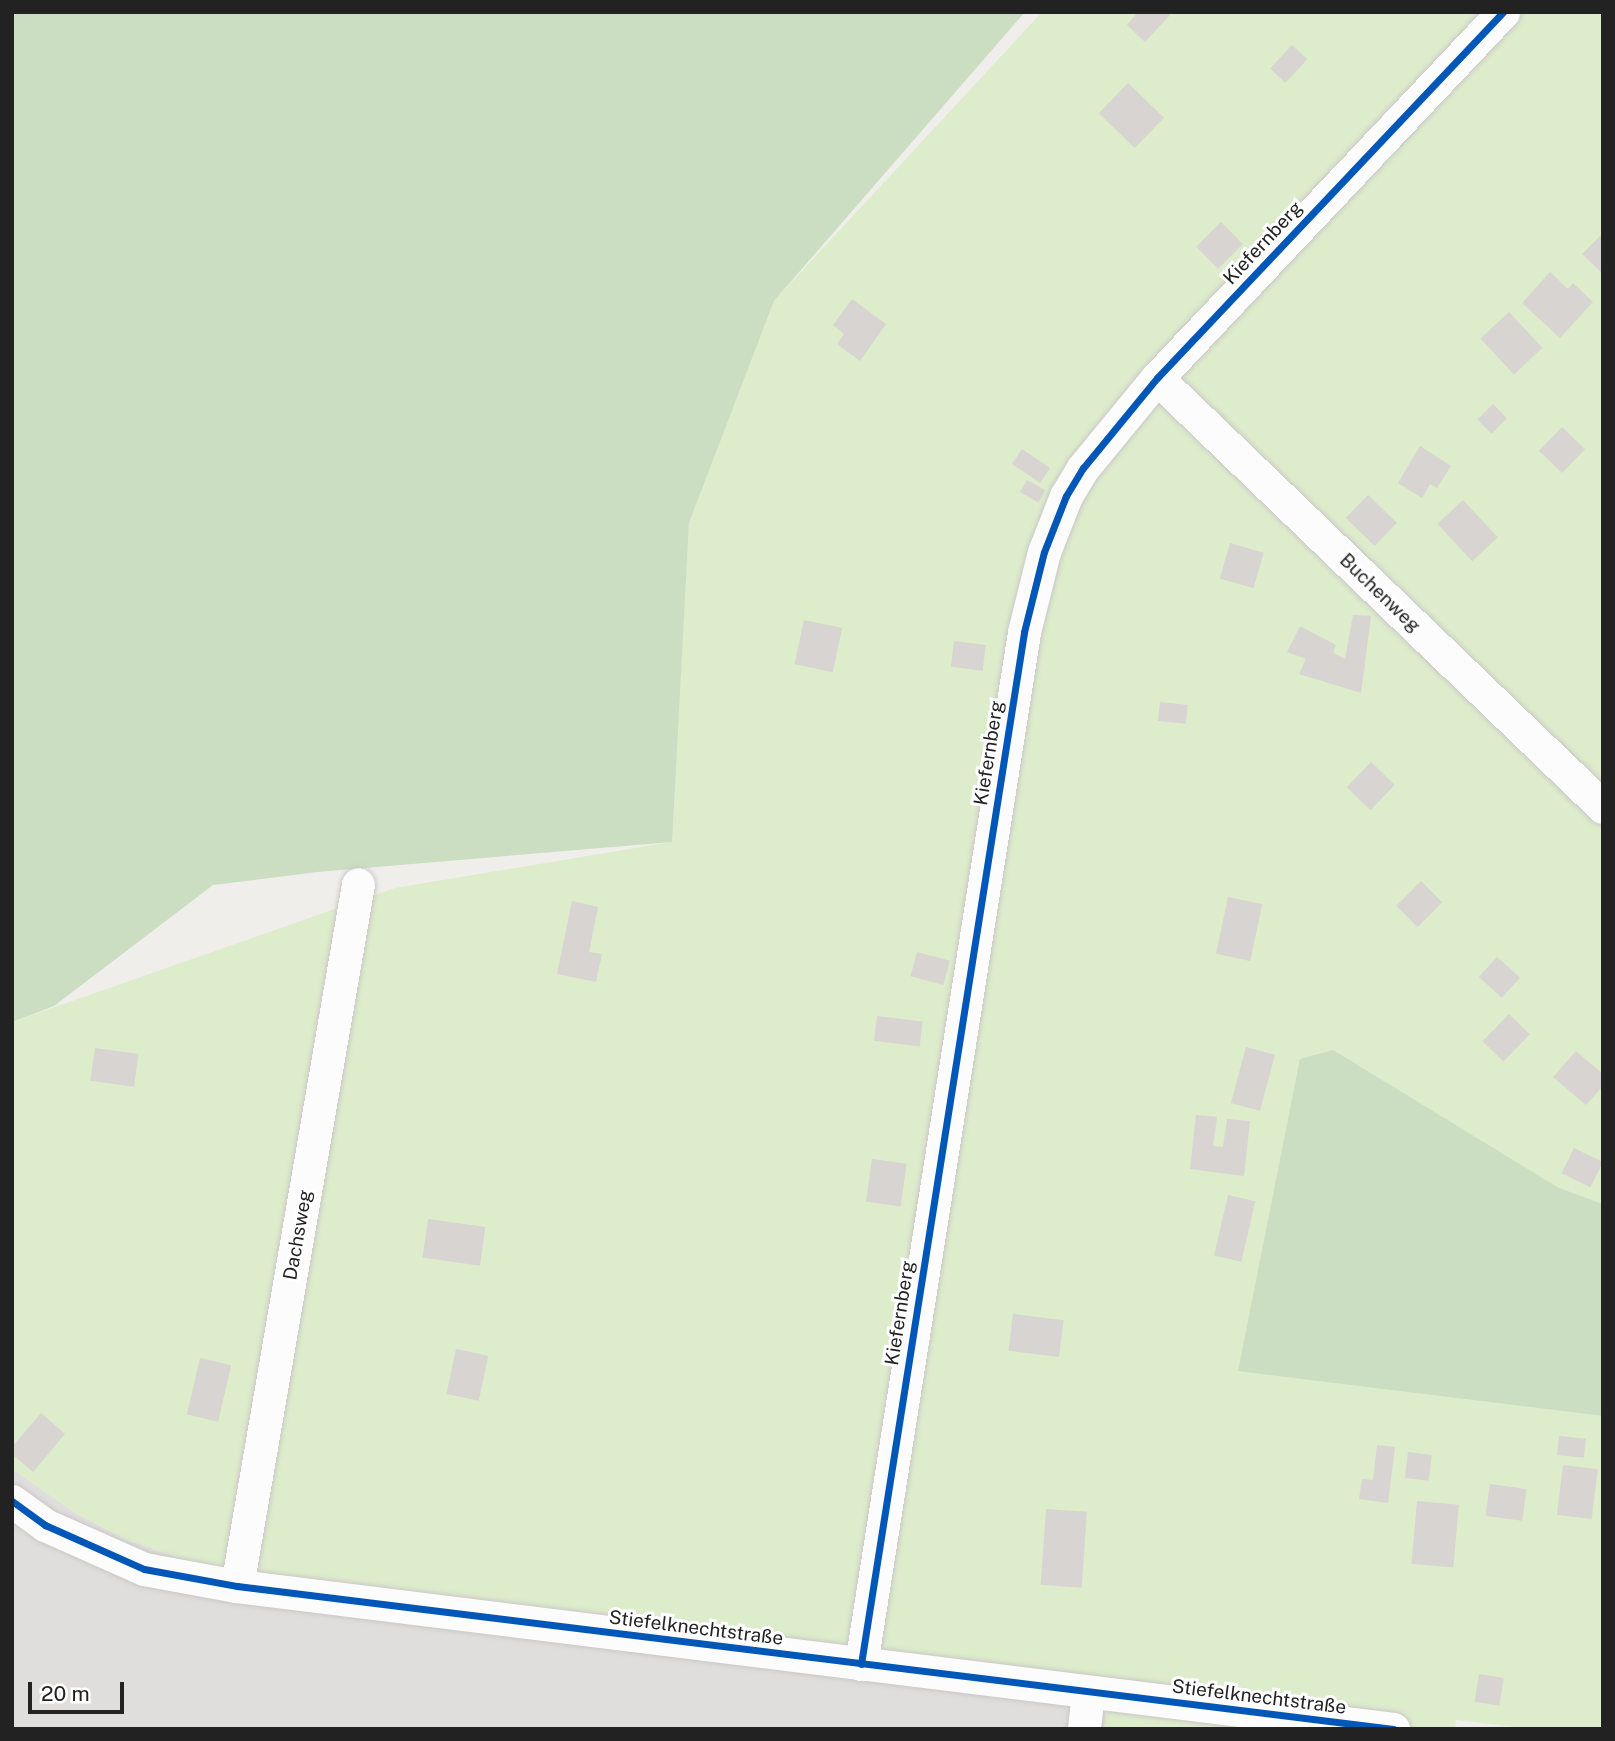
<!DOCTYPE html>
<html>
<head>
<meta charset="utf-8">
<style>
  body { margin:0 }
  #map { position:relative; width:1615px; height:1741px; overflow:hidden; background:#f0eeeb; font-family:"Public Sans",sans-serif }
  div>[style] { position:absolute }
  [style*='--x'] { left:calc(var(--x)*1px); top:calc(var(--y)*1px); width:calc(var(--w)*1px); rotate:calc(var(--a)*1deg) }
  .residential>* { inset:0; background:#dfdedc }
  .grass>* { inset:0; background:#ddeccb }
  .forest>* { inset:0; background:#cbdec1 }
  .building>* { inset:0; background:#d7d4d2; transform-origin:0 0 }
  .roads { filter:drop-shadow(0 0 2px #c9c8c7) drop-shadow(0 0 2px #c9c8c7) }
  .minor>* { height:33px; margin:-16.5px; padding:0 16.5px; transform-origin:16.5px; border-radius:16.5px; background:#fdfcfc }
  .cycleway>* { height:7px; margin:-3.5px; padding:0 3.5px; transform-origin:3.5px; border-radius:3.5px; background:#0057b8 }
  span { translate:-50% -50%; white-space:nowrap; text-align:center; line-height:1.15; -webkit-text-stroke:6px #fff; paint-order:stroke }
  .street-label { font-size:19px; color:#222 }
  .frame { position:absolute; inset:0; border:14px solid #222; pointer-events:none }
  .scale { position:absolute; left:28px; top:1682px; width:96px; height:32px; box-sizing:border-box; border:4px solid #222; border-top:0; padding-left:9px; font-size:21px; line-height:24px; white-space:nowrap; color:#222; -webkit-text-stroke:5px #fff; paint-order:stroke }
</style>
</head>
<body>
<div id="map">
  <div class="residential">
    <div style="clip-path:polygon(12px 1469px,77px 1514px,127px 1540px,206px 1567px,1109px 1680px,1104px 1729px,12px 1729px)"></div>
  </div>
  <div class="grass">
    <div style="clip-path:polygon(1042px 12px,1603px 12px,1603px 1204px,1558px 1187px,1238px 1370px,1603px 1416px,1603px 1729px,1533px 1729px,1456px 1720px,1455px 1729px,1104px 1729px,1109px 1680px,206px 1567px,127px 1540px,77px 1514px,12px 1469px,12px 1022px,395px 888px,671px 842px,689px 523px,774px 301px)"></div>
  </div>
  <div class="forest">
    <div style="clip-path:polygon(12px 12px,1025px 12px,774px 301px,689px 523px,672px 842px,317px 872px,213px 885px,54px 1006px,12px 1022px)"></div>
    <div style="clip-path:polygon(1333px 1050px,1557px 1187px,1603px 1204px,1603px 1416px,1238px 1371px,1300px 1059px)"></div>
  </div>
  <div class="building">
    <div style="clip-path:polygon(1138px 12px,1166px 12px,1170px 15px,1145px 42px,1127px 25px)"></div>
    <div style="left:1292px;top:45px;width:21px;height:32px;rotate:43deg"></div>
    <div style="left:1128px;top:83px;width:50px;height:42px;rotate:44deg"></div>
    <div style="left:1221px;top:222px;width:31px;height:35px;rotate:45deg"></div>
    <div style="clip-path:polygon(1603px 233px,1603px 274px,1582px 254px)"></div>
    <div style="clip-path:polygon(1550px 272px,1568px 289px,1573px 283px,1593px 302px,1560px 338px,1522px 303px)"></div>
    <div style="clip-path:polygon(852px 299px,886px 324px,860px 361px,837px 344px,844px 334px,833px 325px)"></div>
    <div style="left:1509px;top:312px;width:49px;height:39px;rotate:47deg"></div>
    <div style="left:1493px;top:404px;width:20px;height:22px;rotate:45deg"></div>
    <div style="left:1562px;top:427px;width:32px;height:33px;rotate:44deg"></div>
    <div style="clip-path:polygon(1420px 446px,1451px 466px,1437px 488px,1430px 484px,1422px 498px,1398px 483px)"></div>
    <div style="left:1022px;top:449px;width:34px;height:18px;rotate:34deg"></div>
    <div style="left:1027px;top:480px;width:21px;height:14px;rotate:29deg"></div>
    <div style="left:1368px;top:495px;width:40px;height:32px;rotate:44deg"></div>
    <div style="left:1463px;top:500px;width:51px;height:35px;rotate:47deg"></div>
    <div style="left:1230px;top:543px;width:35px;height:37px;rotate:16deg"></div>
    <div style="clip-path:polygon(1353px 615px,1371px 616px,1361px 693px,1299px 674px,1306px 659px,1287px 652px,1300px 626px,1336px 645px,1333px 653px,1345px 659px)"></div>
    <div style="left:804px;top:620px;width:39px;height:45px;rotate:12deg"></div>
    <div style="left:954px;top:641px;width:32px;height:26px;rotate:7deg"></div>
    <div style="left:1160px;top:702px;width:28px;height:19px;rotate:6deg"></div>
    <div style="left:1371px;top:762px;width:33px;height:35px;rotate:44deg"></div>
    <div style="left:1421px;top:881px;width:30px;height:35px;rotate:45deg"></div>
    <div style="left:1228px;top:897px;width:35px;height:58px;rotate:12deg"></div>
    <div style="clip-path:polygon(572px 901px,598px 907px,589px 952px,602px 954px,596px 982px,557px 974px)"></div>
    <div style="left:917px;top:952px;width:34px;height:25px;rotate:15deg"></div>
    <div style="left:1497px;top:957px;width:31px;height:27px;rotate:42deg"></div>
    <div style="left:1509px;top:1014px;width:29px;height:38px;rotate:44deg"></div>
    <div style="left:877px;top:1016px;width:46px;height:25px;rotate:7deg"></div>
    <div style="left:1246px;top:1047px;width:30px;height:58px;rotate:15deg"></div>
    <div style="left:95px;top:1048px;width:44px;height:33px;rotate:8deg"></div>
    <div style="clip-path:polygon(1576px 1051px,1603px 1074px,1603px 1086px,1586px 1105px,1553px 1077px)"></div>
    <div style="clip-path:polygon(1196px 1115px,1217px 1117px,1213px 1146px,1223px 1147px,1227px 1119px,1250px 1121px,1244px 1176px,1190px 1169px)"></div>
    <div style="left:1574px;top:1148px;width:32px;height:28px;rotate:26deg"></div>
    <div style="left:872px;top:1159px;width:35px;height:43px;rotate:8deg"></div>
    <div style="left:1228px;top:1195px;width:28px;height:62px;rotate:13deg"></div>
    <div style="left:428px;top:1219px;width:58px;height:39px;rotate:8deg"></div>
    <div style="left:1013px;top:1314px;width:51px;height:37px;rotate:7deg"></div>
    <div style="left:456px;top:1349px;width:33px;height:46px;rotate:12deg"></div>
    <div style="left:200px;top:1358px;width:32px;height:58px;rotate:13deg"></div>
    <div style="clip-path:polygon(41px 1413px,65px 1434px,33px 1472px,12px 1454px,12px 1447px)"></div>
    <div style="left:1559px;top:1436px;width:27px;height:19px;rotate:6deg"></div>
    <div style="clip-path:polygon(1377px 1445px,1395px 1447px,1388px 1503px,1359px 1499px,1362px 1479px,1373px 1480px)"></div>
    <div style="left:1408px;top:1452px;width:24px;height:26px;rotate:7deg"></div>
    <div style="left:1563px;top:1465px;width:35px;height:50px;rotate:7deg"></div>
    <div style="left:1490px;top:1484px;width:37px;height:32px;rotate:8deg"></div>
    <div style="left:1417px;top:1501px;width:42px;height:63px;rotate:5deg"></div>
    <div style="left:1046px;top:1509px;width:41px;height:76px;rotate:4deg"></div>
    <div style="left:1479px;top:1674px;width:25px;height:28px;rotate:9deg"></div>
  </div>
  <div class="roads">
    <div class="minor">
      <div style="--x:1157;--y:378;--w:619;--a:43.89"></div>
      <div style="--x:12;--y:1501;--w:41;--a:36"></div>
      <div style="--x:45;--y:1525;--w:108;--a:24"></div>
      <div style="--x:144;--y:1569;--w:95;--a:10.4"></div>
      <div style="--x:237;--y:1586;--w:1165;--a:7.05"></div>
      <div style="--x:237;--y:1586;--w:712;--a:-80.22"></div>
      <div style="--x:861;--y:1664;--w:1045;--a:-81.02"></div>
      <div style="--x:1024;--y:632;--w:82;--a:-76"></div>
      <div style="--x:1044;--y:552;--w:60;--a:-68.6"></div>
      <div style="--x:1066;--y:496;--w:33;--a:-59"></div>
      <div style="--x:1083;--y:468;--w:117;--a:-50.6"></div>
      <div style="--x:1157;--y:378;--w:504;--a:-46.61"></div>
      <div style="--x:1084;--y:1729;--w:37;--a:-84"></div>
    </div>
  </div>
  <div class="cycleway">
    <div style="--x:12;--y:1501;--w:41;--a:36"></div>
    <div style="--x:45;--y:1525;--w:108;--a:24"></div>
    <div style="--x:144;--y:1569;--w:95;--a:10.4"></div>
    <div style="--x:237;--y:1586;--w:1165;--a:7.05"></div>
    <div style="--x:861;--y:1664;--w:1045;--a:-81.02"></div>
    <div style="--x:1024;--y:632;--w:82;--a:-76"></div>
    <div style="--x:1044;--y:552;--w:60;--a:-68.6"></div>
    <div style="--x:1066;--y:496;--w:33;--a:-59"></div>
    <div style="--x:1083;--y:468;--w:117;--a:-50.6"></div>
    <div style="--x:1157;--y:378;--w:504;--a:-46.61"></div>
  </div>
  <div class="street-label">
    <span style="left:1263px;top:243px;rotate:-47deg">Kiefernberg</span>
    <span style="left:1380px;top:593px;rotate:44deg">Buchenweg</span>
    <span style="left:989px;top:753px;rotate:-81deg">Kiefernberg</span>
    <span style="left:298px;top:1235px;rotate:-80deg">Dachsweg</span>
    <span style="left:900px;top:1313px;rotate:-81deg">Kiefernberg</span>
    <span style="left:696px;top:1628px;rotate:7deg">Stiefelknechtstraße</span>
    <span style="left:1259px;top:1697px;rotate:7deg">Stiefelknechtstraße</span>
  </div>
  <div class="frame"></div>
  <div class="scale">20 m</div>
</div>
</body>
</html>
